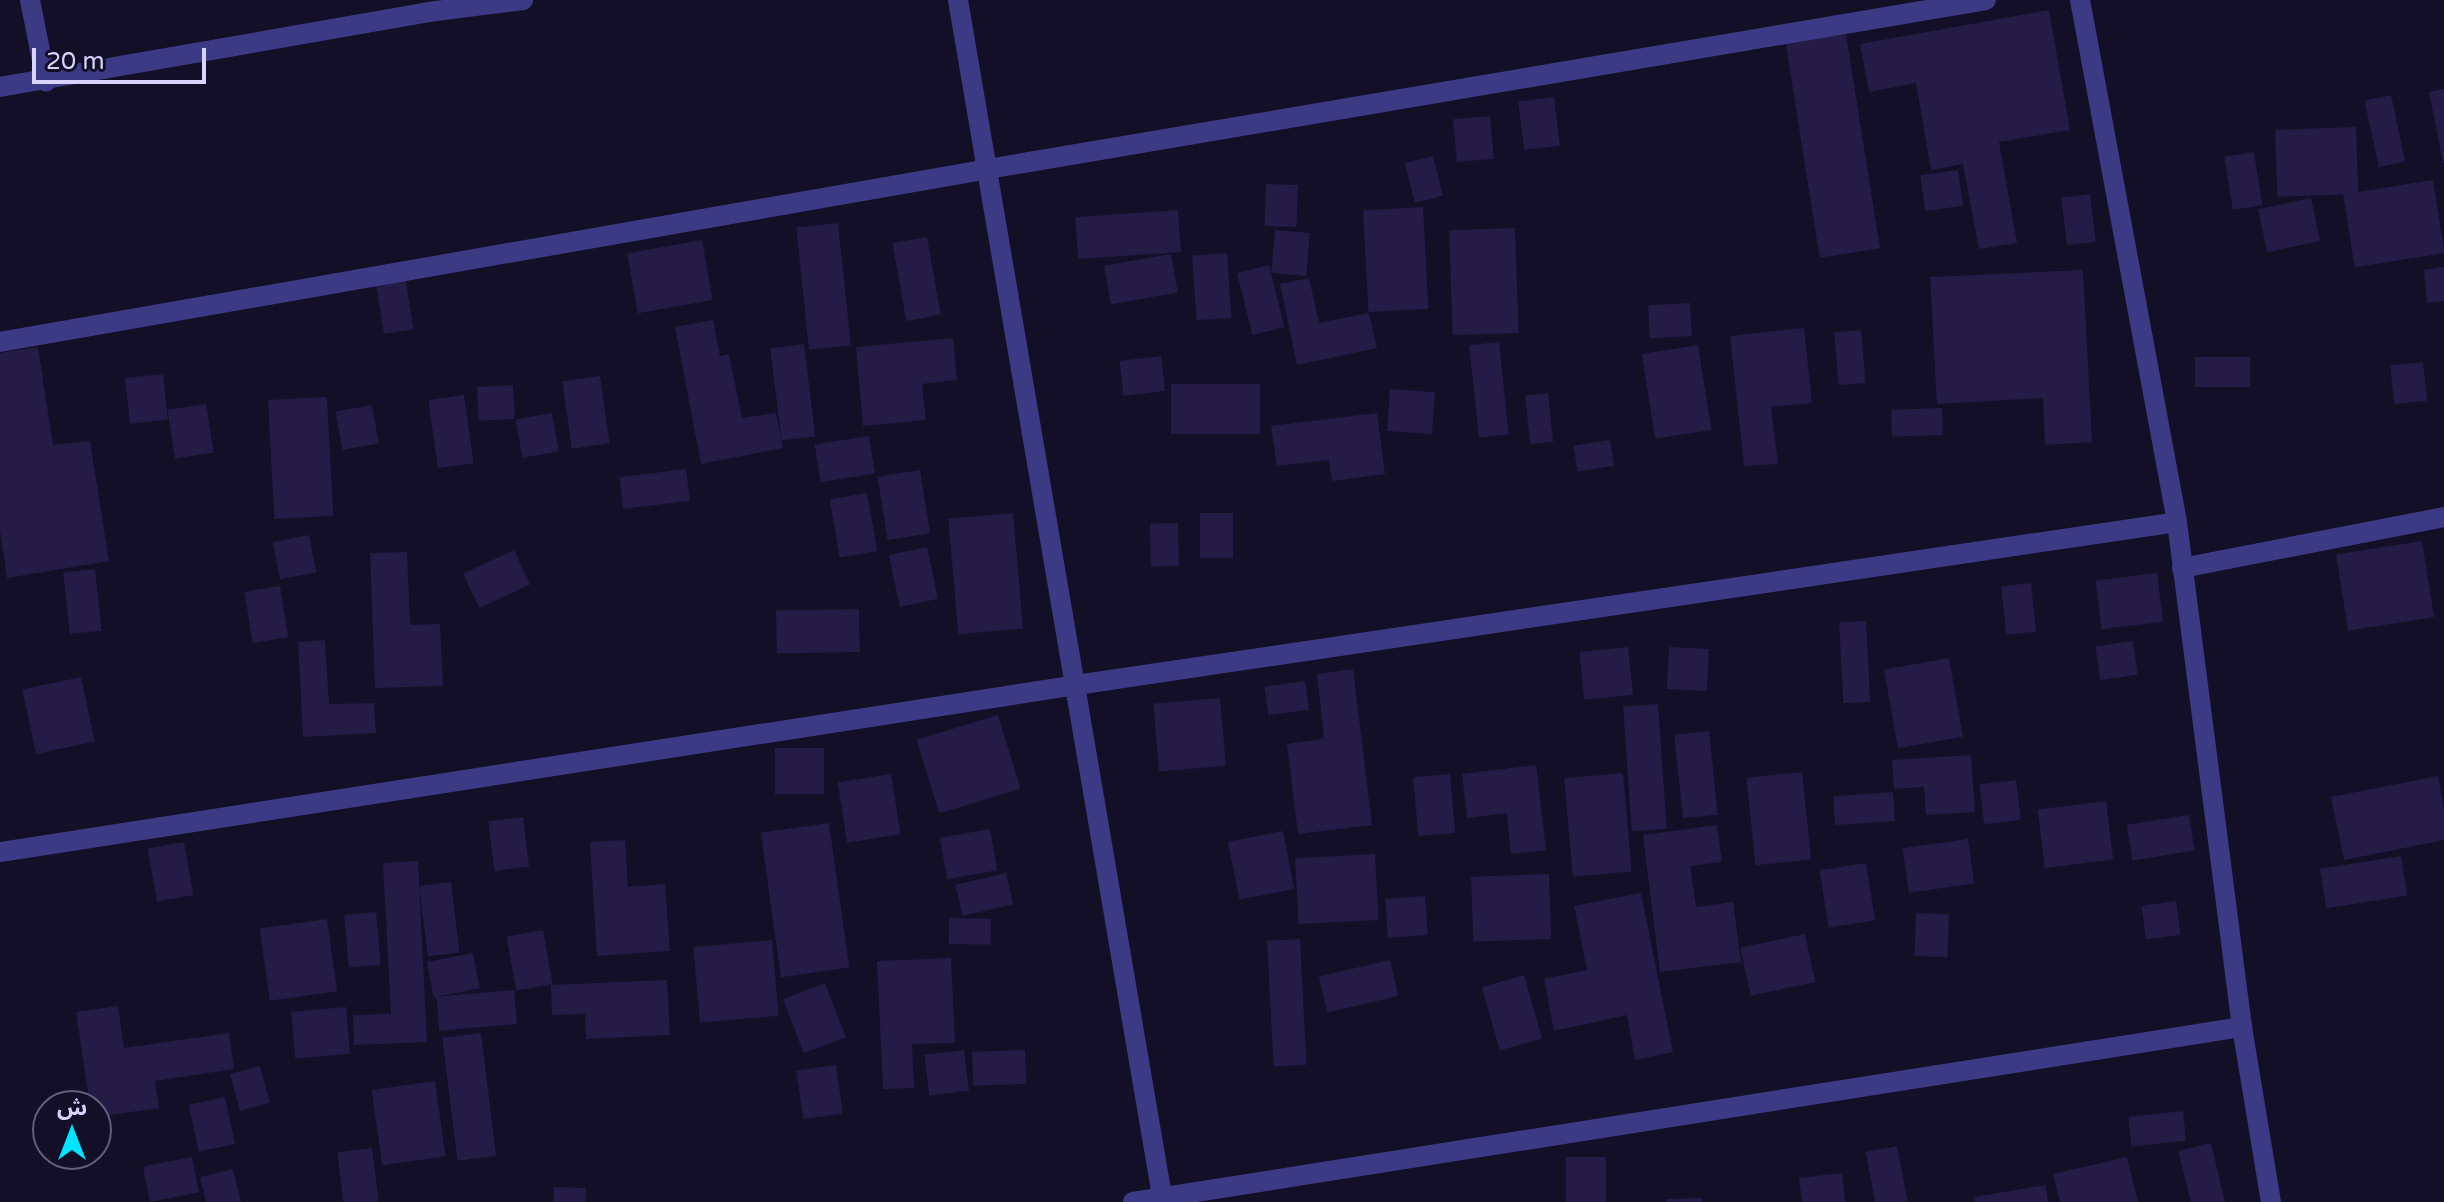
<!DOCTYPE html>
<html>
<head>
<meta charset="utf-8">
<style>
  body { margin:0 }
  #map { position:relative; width:2444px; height:1202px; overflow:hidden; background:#130f26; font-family:"Varela Round","Noto Sans Arabic",sans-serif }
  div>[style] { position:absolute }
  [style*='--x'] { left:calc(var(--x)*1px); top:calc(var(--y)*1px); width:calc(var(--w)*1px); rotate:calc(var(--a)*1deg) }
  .building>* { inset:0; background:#241b47; transform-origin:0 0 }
  .minor>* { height:20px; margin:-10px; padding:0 10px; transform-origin:10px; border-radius:10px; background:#3d3a85 }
  .tertiary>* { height:20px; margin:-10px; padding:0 10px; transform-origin:10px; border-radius:10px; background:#3d3a85 }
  span { translate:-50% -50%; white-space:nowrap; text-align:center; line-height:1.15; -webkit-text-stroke:6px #130f26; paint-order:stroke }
  .north { position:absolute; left:32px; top:1090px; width:80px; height:80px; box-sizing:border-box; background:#130f26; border:2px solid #625e7d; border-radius:50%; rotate:0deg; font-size:22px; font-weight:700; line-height:32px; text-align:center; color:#d9d4ff }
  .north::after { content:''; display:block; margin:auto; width:28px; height:36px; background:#00e5ff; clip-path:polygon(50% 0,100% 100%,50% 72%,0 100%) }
  .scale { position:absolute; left:32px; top:48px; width:174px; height:36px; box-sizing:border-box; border:4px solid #d9d4ff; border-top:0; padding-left:10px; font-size:24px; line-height:28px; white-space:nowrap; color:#d9d4ff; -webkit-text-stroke:6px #130f26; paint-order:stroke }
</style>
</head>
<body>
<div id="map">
  <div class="building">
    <div style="clip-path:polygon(2049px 10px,2070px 130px,1999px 142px,2017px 243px,1979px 249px,1963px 164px,1931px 170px,1916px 83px,1869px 92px,1860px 44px)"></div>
    <div style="left:1846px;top:34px;width:217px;height:61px;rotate:81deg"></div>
    <div style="clip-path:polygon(2444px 89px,2444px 163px,2443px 163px,2429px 92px)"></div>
    <div style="left:2391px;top:95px;width:68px;height:27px;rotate:78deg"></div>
    <div style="left:1554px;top:97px;width:49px;height:36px;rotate:83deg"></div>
    <div style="left:1490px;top:116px;width:43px;height:37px;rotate:85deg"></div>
    <div style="left:2356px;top:127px;width:67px;height:81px;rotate:88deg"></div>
    <div style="left:2254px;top:152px;width:54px;height:30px;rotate:81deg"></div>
    <div style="left:1433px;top:156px;width:41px;height:29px;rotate:76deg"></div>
    <div style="left:1958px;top:170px;width:36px;height:38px;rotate:82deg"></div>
    <div style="left:2433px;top:180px;width:74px;height:91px;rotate:81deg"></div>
    <div style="left:1266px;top:184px;width:32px;height:42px;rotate:2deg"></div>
    <div style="left:2090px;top:194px;width:48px;height:29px;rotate:83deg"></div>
    <div style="left:2311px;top:198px;width:44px;height:54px;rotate:78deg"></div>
    <div style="left:1423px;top:207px;width:102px;height:60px;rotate:87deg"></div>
    <div style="left:1178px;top:210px;width:42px;height:103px;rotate:86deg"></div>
    <div style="left:838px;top:223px;width:123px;height:42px;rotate:84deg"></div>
    <div style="left:1515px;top:228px;width:105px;height:66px;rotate:88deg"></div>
    <div style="left:1275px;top:230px;width:35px;height:43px;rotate:5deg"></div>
    <div style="left:927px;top:237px;width:79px;height:35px;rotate:80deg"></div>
    <div style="left:702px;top:240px;width:61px;height:76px;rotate:80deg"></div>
    <div style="left:1227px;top:253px;width:65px;height:35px;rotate:86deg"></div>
    <div style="left:1171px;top:254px;width:39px;height:68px;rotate:80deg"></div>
    <div style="left:1269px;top:265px;width:64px;height:33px;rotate:76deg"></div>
    <div style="clip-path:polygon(2444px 267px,2444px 301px,2427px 303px,2424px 270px)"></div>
    <div style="left:404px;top:269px;width:61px;height:30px;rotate:81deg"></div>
    <div style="clip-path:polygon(2083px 270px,2092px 442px,2045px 445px,2043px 398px,1937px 404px,1930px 277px)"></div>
    <div style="clip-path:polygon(1309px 278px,1319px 323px,1369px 313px,1377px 348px,1297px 365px,1280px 284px)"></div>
    <div style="left:1690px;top:303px;width:33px;height:42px;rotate:87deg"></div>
    <div style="clip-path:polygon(713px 320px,720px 356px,729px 354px,742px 418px,776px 413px,783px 448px,701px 464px,675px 327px)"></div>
    <div style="clip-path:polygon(1804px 328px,1812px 403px,1771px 407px,1778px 464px,1744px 466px,1730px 336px)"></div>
    <div style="left:1861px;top:330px;width:53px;height:27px;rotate:85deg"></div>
    <div style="clip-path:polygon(953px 338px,957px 380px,922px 384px,926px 420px,863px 426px,856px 347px)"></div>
    <div style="left:1499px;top:342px;width:93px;height:30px;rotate:84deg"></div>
    <div style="left:804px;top:344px;width:93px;height:34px;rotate:83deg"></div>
    <div style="left:1698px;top:345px;width:86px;height:57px;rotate:81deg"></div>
    <div style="clip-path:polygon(38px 347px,53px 445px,90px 441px,109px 561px,7px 578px,0 531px,0 353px)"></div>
    <div style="left:1161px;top:356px;width:35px;height:42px;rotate:83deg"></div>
    <div style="left:2250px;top:357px;width:30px;height:55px;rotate:90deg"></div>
    <div style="left:2423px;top:362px;width:39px;height:33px;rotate:84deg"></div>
    <div style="left:163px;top:374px;width:46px;height:38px;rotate:84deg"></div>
    <div style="left:600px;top:376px;width:68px;height:38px;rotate:82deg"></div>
    <div style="left:1171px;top:384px;width:89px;height:50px"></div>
    <div style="left:513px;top:385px;width:34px;height:36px;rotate:87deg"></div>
    <div style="left:1390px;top:389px;width:45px;height:42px;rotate:4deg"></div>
    <div style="left:1548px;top:393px;width:49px;height:23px;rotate:84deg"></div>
    <div style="left:464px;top:395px;width:69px;height:36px;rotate:82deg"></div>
    <div style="left:327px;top:397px;width:119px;height:59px;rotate:87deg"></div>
    <div style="left:206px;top:404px;width:49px;height:39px;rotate:81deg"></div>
    <div style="left:372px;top:405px;width:39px;height:37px;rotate:80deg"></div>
    <div style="left:1942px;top:408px;width:27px;height:51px;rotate:88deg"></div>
    <div style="left:552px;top:413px;width:39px;height:37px;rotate:80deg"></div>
    <div style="clip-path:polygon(1377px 413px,1385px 474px,1332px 481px,1329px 460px,1277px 466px,1271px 426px)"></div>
    <div style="left:869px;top:436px;width:38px;height:55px;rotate:81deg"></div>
    <div style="left:1610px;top:440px;width:26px;height:37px;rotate:81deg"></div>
    <div style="left:686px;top:469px;width:32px;height:67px;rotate:83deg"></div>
    <div style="left:920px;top:470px;width:64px;height:43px;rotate:81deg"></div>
    <div style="left:867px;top:493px;width:59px;height:38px;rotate:80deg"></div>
    <div style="left:1013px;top:513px;width:116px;height:65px;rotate:85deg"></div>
    <div style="left:1200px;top:513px;width:33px;height:45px"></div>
    <div style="left:1178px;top:523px;width:43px;height:28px;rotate:89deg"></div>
    <div style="left:309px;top:535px;width:38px;height:37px;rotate:79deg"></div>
    <div style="left:2422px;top:541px;width:77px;height:87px;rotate:81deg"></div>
    <div style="left:927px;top:547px;width:53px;height:39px;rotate:78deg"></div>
    <div style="left:514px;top:550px;width:38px;height:56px;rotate:65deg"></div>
    <div style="clip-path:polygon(407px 552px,410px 625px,440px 624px,443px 686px,375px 688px,370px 553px)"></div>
    <div style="left:95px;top:569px;width:62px;height:32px;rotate:84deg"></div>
    <div style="left:2157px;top:573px;width:49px;height:62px;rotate:83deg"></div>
    <div style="left:2031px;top:583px;width:49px;height:30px;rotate:84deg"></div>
    <div style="left:280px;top:586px;width:52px;height:36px;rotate:81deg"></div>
    <div style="left:859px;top:609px;width:43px;height:83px;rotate:89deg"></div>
    <div style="left:1866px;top:621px;width:81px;height:27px;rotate:87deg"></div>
    <div style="clip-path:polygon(325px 640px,329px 704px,374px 703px,376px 733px,303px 737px,298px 642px)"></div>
    <div style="left:2133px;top:641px;width:34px;height:38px;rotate:82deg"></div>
    <div style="left:1628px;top:647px;width:48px;height:49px;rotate:84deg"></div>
    <div style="left:1669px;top:647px;width:40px;height:42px;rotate:3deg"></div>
    <div style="left:1949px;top:658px;width:80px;height:66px;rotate:80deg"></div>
    <div style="clip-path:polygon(1353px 669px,1372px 825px,1298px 834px,1287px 744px,1324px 739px,1317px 674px)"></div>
    <div style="left:81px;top:677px;width:66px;height:60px;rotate:78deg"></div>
    <div style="left:1305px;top:681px;width:29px;height:41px;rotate:82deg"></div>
    <div style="left:1220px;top:698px;width:68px;height:67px;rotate:85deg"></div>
    <div style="left:1658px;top:704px;width:125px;height:35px;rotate:86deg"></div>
    <div style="left:998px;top:715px;width:77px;height:85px;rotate:73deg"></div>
    <div style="left:1709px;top:731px;width:84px;height:35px;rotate:84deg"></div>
    <div style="left:775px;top:748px;width:49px;height:46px"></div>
    <div style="clip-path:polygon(1971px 755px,1975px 812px,1926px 815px,1924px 787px,1894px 789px,1892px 760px)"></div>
    <div style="clip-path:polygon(1536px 765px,1546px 850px,1511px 854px,1507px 813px,1467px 818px,1462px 774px)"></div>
    <div style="left:1802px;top:772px;width:88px;height:56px;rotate:84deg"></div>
    <div style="left:1623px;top:773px;width:99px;height:59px;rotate:85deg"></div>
    <div style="left:891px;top:774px;width:61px;height:54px;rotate:81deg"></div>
    <div style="left:1450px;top:774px;width:59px;height:37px;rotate:85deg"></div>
    <div style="clip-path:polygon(2438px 776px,2444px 809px,2444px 840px,2344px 860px,2331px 797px)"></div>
    <div style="left:2016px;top:780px;width:40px;height:37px;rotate:83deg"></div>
    <div style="left:1893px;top:792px;width:29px;height:60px;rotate:86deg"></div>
    <div style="left:2106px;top:801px;width:59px;height:69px;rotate:83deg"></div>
    <div style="left:2189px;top:815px;width:36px;height:63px;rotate:81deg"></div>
    <div style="left:523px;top:817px;width:50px;height:35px;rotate:83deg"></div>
    <div style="left:829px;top:823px;width:146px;height:69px;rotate:82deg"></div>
    <div style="clip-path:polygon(1717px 825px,1722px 862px,1690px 866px,1696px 907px,1733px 902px,1741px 962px,1660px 972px,1643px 835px)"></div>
    <div style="left:990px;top:829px;width:42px;height:51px;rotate:80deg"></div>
    <div style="left:1283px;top:831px;width:59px;height:56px;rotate:79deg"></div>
    <div style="left:1968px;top:839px;width:45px;height:66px;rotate:82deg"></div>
    <div style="clip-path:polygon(625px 840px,628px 887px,665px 884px,670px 951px,597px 956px,590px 842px)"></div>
    <div style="left:184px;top:842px;width:54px;height:37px;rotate:80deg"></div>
    <div style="left:1375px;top:854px;width:66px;height:80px;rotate:87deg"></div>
    <div style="left:2401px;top:856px;width:40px;height:82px;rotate:81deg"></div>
    <div style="clip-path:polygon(418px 861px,427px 1042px,354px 1045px,353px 1015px,391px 1014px,383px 863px)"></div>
    <div style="left:1866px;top:863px;width:58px;height:47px;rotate:81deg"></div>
    <div style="left:1006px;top:873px;width:32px;height:52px;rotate:77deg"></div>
    <div style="left:1549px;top:874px;width:65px;height:78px;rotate:88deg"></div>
    <div style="left:451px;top:882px;width:71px;height:32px;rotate:83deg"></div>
    <div style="clip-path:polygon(1641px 893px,1673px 1052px,1635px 1060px,1627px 1015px,1554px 1031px,1544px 979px,1587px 970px,1574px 906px)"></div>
    <div style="left:1425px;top:896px;width:39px;height:40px;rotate:86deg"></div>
    <div style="left:2176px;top:901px;width:34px;height:35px;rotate:82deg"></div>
    <div style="left:376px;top:912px;width:53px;height:32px;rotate:85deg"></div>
    <div style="left:1916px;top:913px;width:33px;height:43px;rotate:2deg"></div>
    <div style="left:949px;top:918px;width:42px;height:26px;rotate:1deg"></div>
    <div style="left:327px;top:919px;width:73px;height:68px;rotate:82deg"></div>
    <div style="left:543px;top:930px;width:55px;height:37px;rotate:80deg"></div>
    <div style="left:1805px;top:934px;width:49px;height:66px;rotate:78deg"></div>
    <div style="left:1300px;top:939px;width:126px;height:33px;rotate:87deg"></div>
    <div style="left:772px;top:940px;width:76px;height:79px;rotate:85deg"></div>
    <div style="left:473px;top:953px;width:36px;height:47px;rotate:79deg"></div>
    <div style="clip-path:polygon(951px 958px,955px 1043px,912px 1044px,914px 1088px,883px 1089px,877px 961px)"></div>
    <div style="left:1390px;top:960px;width:37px;height:73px;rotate:77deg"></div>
    <div style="left:1524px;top:975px;width:66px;height:44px;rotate:74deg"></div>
    <div style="clip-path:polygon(667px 980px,670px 1035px,586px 1039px,585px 1014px,552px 1015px,551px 985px)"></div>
    <div style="left:825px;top:983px;width:58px;height:45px;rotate:69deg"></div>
    <div style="left:514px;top:990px;width:34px;height:78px;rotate:85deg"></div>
    <div style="clip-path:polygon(118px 1006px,124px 1048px,229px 1033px,234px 1069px,155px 1081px,159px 1108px,96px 1117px,96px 1106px,90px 1106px,76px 1012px)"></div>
    <div style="left:346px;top:1007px;width:47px;height:55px;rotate:85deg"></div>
    <div style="left:481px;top:1033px;width:124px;height:39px;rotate:83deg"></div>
    <div style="left:964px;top:1050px;width:41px;height:40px;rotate:83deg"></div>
    <div style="left:1025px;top:1050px;width:34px;height:53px;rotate:88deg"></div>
    <div style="left:836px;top:1065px;width:49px;height:40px;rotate:82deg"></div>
    <div style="left:260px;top:1066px;width:38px;height:31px;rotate:75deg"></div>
    <div style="left:435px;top:1081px;width:76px;height:64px;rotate:82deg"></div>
    <div style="left:225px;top:1097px;width:48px;height:37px;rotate:78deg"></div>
    <div style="left:2183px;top:1111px;width:30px;height:55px;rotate:84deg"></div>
    <div style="clip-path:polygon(2211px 1143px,2225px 1202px,2191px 1202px,2178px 1151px)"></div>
    <div style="left:1897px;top:1146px;width:56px;height:32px;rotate:79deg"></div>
    <div style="left:372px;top:1148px;width:54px;height:35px;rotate:83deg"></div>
    <div style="left:192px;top:1157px;width:36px;height:50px;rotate:79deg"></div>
    <div style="left:1566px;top:1157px;width:40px;height:45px"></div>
    <div style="clip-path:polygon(2127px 1157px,2138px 1202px,2060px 1202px,2053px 1174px)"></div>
    <div style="clip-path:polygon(233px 1169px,241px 1202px,206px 1202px,200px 1177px)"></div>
    <div style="clip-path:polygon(1842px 1173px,1845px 1202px,1802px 1202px,1799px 1178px)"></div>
    <div style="clip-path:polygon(2046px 1185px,2048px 1202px,1975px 1202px,1974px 1197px)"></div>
    <div style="left:554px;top:1187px;width:32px;height:15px;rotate:2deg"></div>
    <div style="clip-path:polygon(1702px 1198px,1702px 1202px,1667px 1202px,1667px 1199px)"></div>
  </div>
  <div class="minor">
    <div style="--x:30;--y:0;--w:83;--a:78.8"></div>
    <div style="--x:958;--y:0;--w:1219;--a:80.32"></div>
    <div style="--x:2080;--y:0;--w:531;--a:79.47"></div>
    <div style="--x:2177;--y:522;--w:509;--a:82.67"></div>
    <div style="--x:2242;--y:1027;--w:177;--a:80.6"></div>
    <div style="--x:0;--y:342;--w:1003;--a:-9.93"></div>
    <div style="--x:988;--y:169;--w:1012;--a:-9.61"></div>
    <div style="--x:2182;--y:568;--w:267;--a:-11"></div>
    <div style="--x:0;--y:852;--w:1089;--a:-8.82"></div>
    <div style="--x:1076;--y:685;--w:1113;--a:-8.42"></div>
    <div style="--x:1133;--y:1202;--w:1123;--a:-8.97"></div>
  </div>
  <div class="tertiary">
    <div style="--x:0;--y:87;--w:435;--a:-9.9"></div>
    <div style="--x:428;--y:12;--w:96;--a:-7.2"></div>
  </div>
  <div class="north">ش</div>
  <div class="scale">20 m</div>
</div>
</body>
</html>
